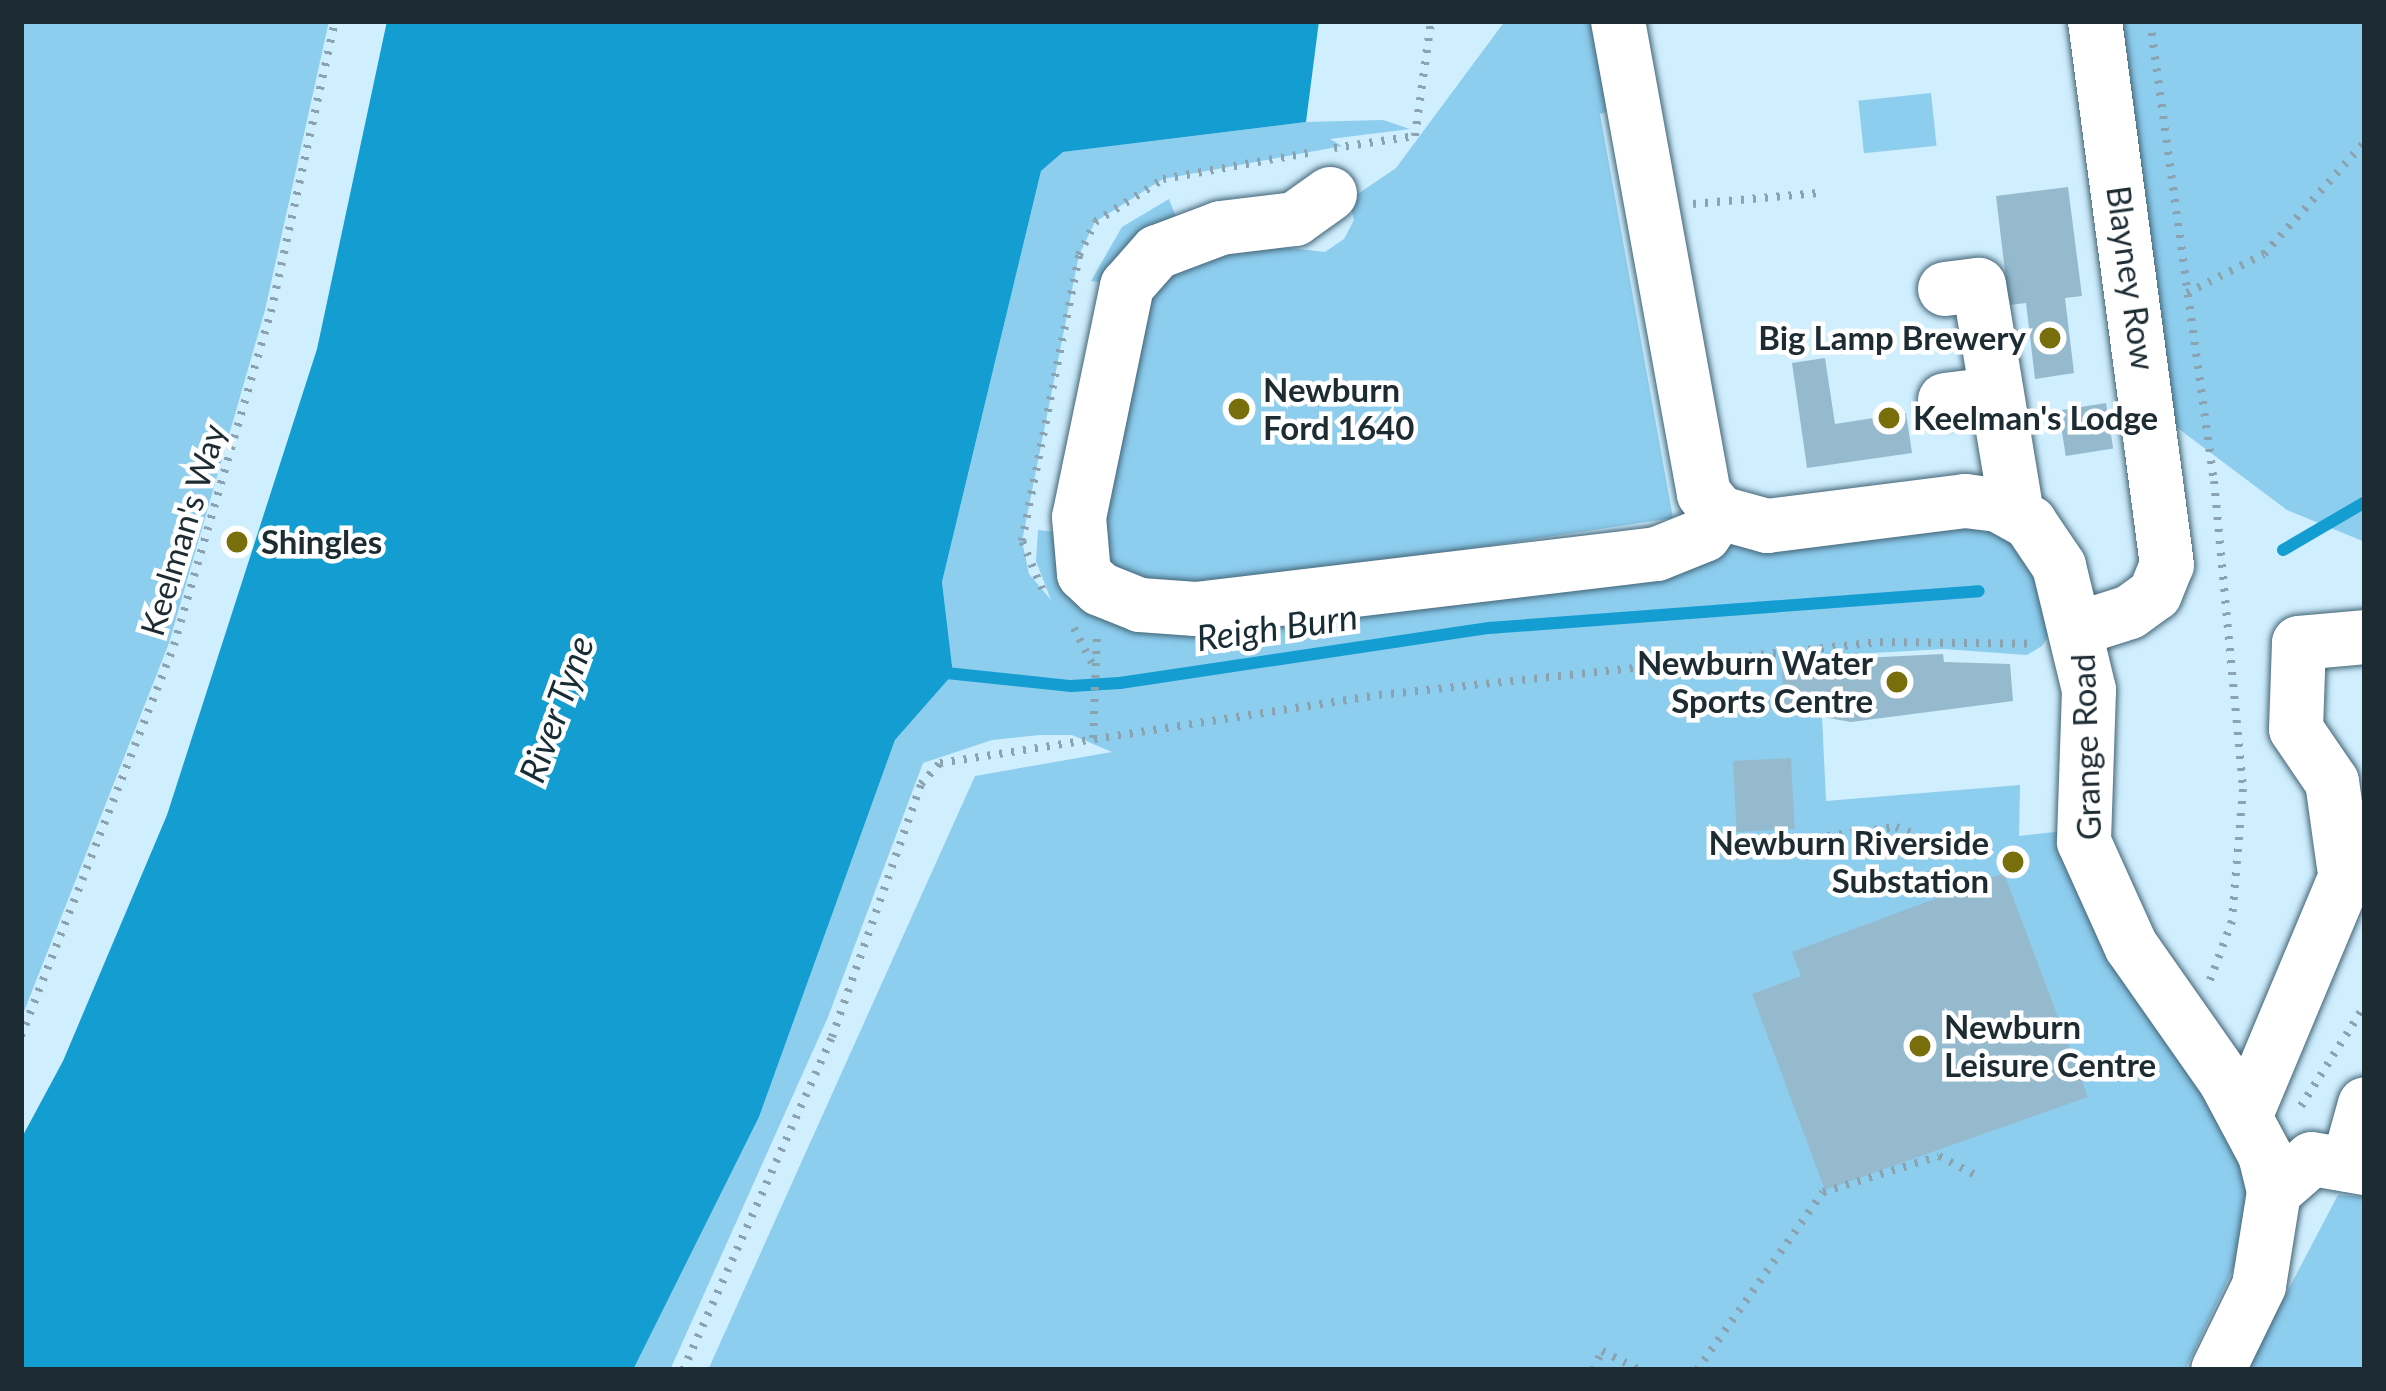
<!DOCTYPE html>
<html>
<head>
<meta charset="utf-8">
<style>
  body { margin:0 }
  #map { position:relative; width:2386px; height:1391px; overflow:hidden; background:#cfeefe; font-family:Lato,sans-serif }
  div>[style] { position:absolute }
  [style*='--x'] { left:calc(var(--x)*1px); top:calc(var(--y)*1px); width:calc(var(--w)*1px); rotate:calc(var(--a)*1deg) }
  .green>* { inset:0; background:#8dcdee; transform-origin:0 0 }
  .water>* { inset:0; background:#139dd0 }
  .stream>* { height:12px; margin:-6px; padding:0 6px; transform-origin:6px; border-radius:6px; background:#139dd0 }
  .building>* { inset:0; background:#95bacd; transform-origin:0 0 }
  .path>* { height:8px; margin-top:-4px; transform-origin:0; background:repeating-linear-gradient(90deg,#8ba3b0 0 3px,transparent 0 12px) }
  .roads { filter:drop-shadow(0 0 3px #426476) drop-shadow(0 0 3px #426476) }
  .minor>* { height:54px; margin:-27px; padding:0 27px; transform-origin:27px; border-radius:27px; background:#fff }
  .dots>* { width:33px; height:33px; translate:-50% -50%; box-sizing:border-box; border:6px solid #fff; border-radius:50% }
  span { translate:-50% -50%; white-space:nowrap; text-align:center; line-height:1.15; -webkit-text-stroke:9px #fff; paint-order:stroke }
  .street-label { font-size:33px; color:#1d2b33 }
  .poi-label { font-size:33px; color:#1d2b33; font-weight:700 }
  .right { translate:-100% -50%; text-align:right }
  .left { translate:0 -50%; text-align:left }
  .water-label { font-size:36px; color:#182c36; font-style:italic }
  .frame { position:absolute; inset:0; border:24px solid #1d2b33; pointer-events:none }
</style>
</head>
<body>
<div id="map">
  <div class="green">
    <div style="clip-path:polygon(21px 21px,329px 21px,265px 310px,169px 643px,21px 1019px)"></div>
    <div style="clip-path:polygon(1505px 21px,1607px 21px,1614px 110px,1600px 114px,1673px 518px,1169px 594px,1119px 586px,1103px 554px,1102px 520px,1146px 292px,1171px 262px,1232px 241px,1325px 252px,1344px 239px,1354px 220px,1349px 200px,1396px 168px)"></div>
    <div style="clip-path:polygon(2117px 21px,2365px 21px,2365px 542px,2287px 510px,2167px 420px)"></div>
    <div style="left:1931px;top:93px;width:53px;height:73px;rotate:84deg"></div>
    <div style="clip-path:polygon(1383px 120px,1410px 129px,1330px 139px,1342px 146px,1163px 179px,1095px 222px,1079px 255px,1022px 541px,1029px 574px,1051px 600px,1036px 561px,1038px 530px,1072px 534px,1113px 607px,1734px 537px,2017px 526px,2052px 630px,2042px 646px,2027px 655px,1944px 649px,1783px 658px,1783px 709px,1822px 717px,1826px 801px,2020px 785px,2019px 836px,2064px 831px,2240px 1157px,2247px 1194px,2243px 1248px,2185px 1370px,708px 1370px,975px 776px,1112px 752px,1072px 735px,1040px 735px,992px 740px,923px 763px,828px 1017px,670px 1370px,633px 1370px,759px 1117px,895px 740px,953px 674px,942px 582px,1041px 171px,1063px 152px,1306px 122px)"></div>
    <div style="clip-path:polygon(1169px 199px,1179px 225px,1121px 285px,1091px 281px,1122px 227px)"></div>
    <div style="clip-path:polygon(2338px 1195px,2365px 1197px,2365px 1370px,2246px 1370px)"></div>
  </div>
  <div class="water">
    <div style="clip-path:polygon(387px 21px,1319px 21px,1306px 122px,1063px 152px,1041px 171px,942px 582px,953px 674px,895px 740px,759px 1117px,633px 1370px,21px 1370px,21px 1139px,63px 1061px,167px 815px,317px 349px)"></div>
  </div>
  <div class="stream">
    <div style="--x:2283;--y:550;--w:95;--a:-30.3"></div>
    <div style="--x:937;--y:672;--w:135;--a:6"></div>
    <div style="--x:1071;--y:686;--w:49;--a:-3.5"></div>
    <div style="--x:1120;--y:683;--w:373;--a:-8.5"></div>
    <div style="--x:1489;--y:628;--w:491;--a:-4.3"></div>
  </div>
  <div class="building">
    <div style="clip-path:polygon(2068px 187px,2082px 296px,2065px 298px,2074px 373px,2035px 379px,2026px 303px,2009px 305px,1996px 196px)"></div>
    <div style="clip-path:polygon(1825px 358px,1835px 424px,1906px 413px,1912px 453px,1807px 468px,1792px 363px)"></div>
    <div style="left:2106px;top:403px;width:46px;height:48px;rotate:81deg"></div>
    <div style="clip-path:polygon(1943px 654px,1944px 662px,2010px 664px,2013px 701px,1851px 722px,1783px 710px,1782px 662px)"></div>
    <div style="left:1791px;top:758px;width:71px;height:58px;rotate:87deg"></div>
    <div style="left:2021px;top:854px;width:14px;height:16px;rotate:90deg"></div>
    <div style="clip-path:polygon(2004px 873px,2088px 1097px,1825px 1190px,1752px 994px,1801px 976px,1792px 952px)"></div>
  </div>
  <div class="path">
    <div style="--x:2150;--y:21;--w:464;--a:82.1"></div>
    <div style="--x:2214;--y:481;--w:309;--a:84.6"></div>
    <div style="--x:2243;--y:789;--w:132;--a:94.8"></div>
    <div style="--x:2232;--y:921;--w:63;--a:110.4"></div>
    <div style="--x:1334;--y:148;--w:82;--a:-8.4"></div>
    <div style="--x:1415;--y:136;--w:116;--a:-82.1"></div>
    <div style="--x:1693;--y:204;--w:126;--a:-5"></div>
    <div style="--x:2187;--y:293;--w:86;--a:-26.9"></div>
    <div style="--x:2264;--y:254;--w:151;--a:-48"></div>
    <div style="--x:1042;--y:589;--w:52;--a:-112.6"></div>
    <div style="--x:1022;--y:541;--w:292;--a:-78.7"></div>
    <div style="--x:1079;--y:255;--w:37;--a:-64"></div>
    <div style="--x:1095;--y:222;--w:80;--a:-32.3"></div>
    <div style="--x:1163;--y:179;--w:147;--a:-10.2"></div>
    <div style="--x:1074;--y:628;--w:46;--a:62.9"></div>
    <div style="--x:1093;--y:738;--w:106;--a:-87.8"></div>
    <div style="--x:1827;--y:836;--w:70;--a:-7.4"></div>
    <div style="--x:1896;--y:827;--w:57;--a:21.6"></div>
    <div style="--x:21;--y:1036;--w:420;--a:-68.6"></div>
    <div style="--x:174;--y:645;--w:347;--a:-73.8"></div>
    <div style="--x:271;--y:312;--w:298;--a:-77.6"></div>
    <div style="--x:2301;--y:1106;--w:120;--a:-57.6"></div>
    <div style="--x:683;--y:1370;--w:365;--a:-65.9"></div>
    <div style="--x:832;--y:1037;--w:268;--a:-70.6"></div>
    <div style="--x:921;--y:784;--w:28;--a:-48"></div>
    <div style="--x:940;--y:763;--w:444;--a:-8.8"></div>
    <div style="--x:1379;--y:695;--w:504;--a:-6.04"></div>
    <div style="--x:1880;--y:642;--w:153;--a:0.7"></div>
    <div style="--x:1593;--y:1370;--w:21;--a:-65"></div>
    <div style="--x:1602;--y:1351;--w:42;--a:26.6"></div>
    <div style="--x:1697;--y:1370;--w:218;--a:-54.7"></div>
    <div style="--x:1823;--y:1192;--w:121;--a:-17.2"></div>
    <div style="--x:1939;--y:1156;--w:43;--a:27.8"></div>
  </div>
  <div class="roads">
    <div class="minor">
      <div style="--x:1618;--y:21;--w:481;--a:79.7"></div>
      <div style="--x:1704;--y:494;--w:25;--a:50"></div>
      <div style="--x:1720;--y:513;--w:49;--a:15.5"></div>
      <div style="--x:1767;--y:526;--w:200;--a:-7.2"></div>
      <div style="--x:1965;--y:501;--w:33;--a:7"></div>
      <div style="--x:1998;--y:505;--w:37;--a:29"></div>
      <div style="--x:2030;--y:523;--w:52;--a:56"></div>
      <div style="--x:2059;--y:566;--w:128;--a:76.4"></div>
      <div style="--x:2089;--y:690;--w:152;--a:91.9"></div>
      <div style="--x:2084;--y:842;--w:114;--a:65.7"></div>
      <div style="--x:2131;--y:946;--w:164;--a:55"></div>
      <div style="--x:2225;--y:1080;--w:85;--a:61.9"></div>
      <div style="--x:2265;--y:1155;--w:38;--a:76"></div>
      <div style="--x:2274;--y:1192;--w:95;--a:99.1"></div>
      <div style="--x:2259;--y:1286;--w:93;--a:116"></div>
      <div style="--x:1330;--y:194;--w:43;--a:144.5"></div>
      <div style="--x:1295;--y:219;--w:75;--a:173.1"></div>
      <div style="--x:1221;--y:228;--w:68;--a:159.4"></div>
      <div style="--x:1157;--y:252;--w:45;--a:131.4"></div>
      <div style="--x:1127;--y:286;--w:236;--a:101.7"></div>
      <div style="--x:1079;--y:517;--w:57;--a:85"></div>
      <div style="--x:1084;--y:574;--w:22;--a:43"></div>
      <div style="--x:1100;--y:589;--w:43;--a:21.8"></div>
      <div style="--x:1140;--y:605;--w:56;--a:4.1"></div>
      <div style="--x:1196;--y:609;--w:464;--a:-6.8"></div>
      <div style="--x:1657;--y:554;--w:51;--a:-22"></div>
      <div style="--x:1704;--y:535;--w:27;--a:-54"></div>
      <div style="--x:1945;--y:289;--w:34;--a:-7"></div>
      <div style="--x:1979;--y:285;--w:232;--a:80.6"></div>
      <div style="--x:1945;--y:400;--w:49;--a:-7"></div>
      <div style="--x:2080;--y:628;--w:52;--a:-17.7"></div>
      <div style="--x:2130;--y:612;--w:31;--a:-36"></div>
      <div style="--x:2155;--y:594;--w:31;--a:-68"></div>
      <div style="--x:2167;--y:565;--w:549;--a:-97.54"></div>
      <div style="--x:2344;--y:867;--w:86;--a:-98"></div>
      <div style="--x:2332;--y:782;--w:64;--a:-124.2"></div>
      <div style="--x:2296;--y:729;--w:86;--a:-88"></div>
      <div style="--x:2299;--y:643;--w:66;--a:-5.2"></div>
      <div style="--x:2245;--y:1117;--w:311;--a:-67.3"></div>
      <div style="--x:2348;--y:1165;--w:63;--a:-74.4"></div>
      <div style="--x:2274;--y:1192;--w:50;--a:-41"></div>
      <div style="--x:2312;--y:1159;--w:54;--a:9.6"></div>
    </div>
  </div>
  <div class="dots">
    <div style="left:2050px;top:338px;background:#786e0b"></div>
    <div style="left:1239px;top:409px;background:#786e0b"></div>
    <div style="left:1889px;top:418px;background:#786e0b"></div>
    <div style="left:237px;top:542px;background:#786e0b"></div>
    <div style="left:1897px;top:682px;background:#786e0b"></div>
    <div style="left:2013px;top:862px;background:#786e0b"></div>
    <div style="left:1920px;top:1046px;background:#786e0b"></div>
  </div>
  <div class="street-label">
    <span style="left:2131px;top:278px;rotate:82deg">Blayney Row</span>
    <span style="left:183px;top:530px;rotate:-73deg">Keelman's Way</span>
    <span style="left:2086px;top:747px;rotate:-92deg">Grange Road</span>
  </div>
  <div class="poi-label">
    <span class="right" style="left:2026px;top:338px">Big Lamp Brewery</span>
    <span class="left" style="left:1263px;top:409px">Newburn<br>Ford 1640</span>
    <span class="left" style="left:1913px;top:418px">Keelman's Lodge</span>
    <span class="left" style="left:261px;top:542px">Shingles</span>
    <span class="right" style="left:1873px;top:682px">Newburn Water<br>Sports Centre</span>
    <span class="right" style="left:1989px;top:862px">Newburn Riverside<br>Substation</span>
    <span class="left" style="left:1944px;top:1046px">Newburn<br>Leisure Centre</span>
  </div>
  <div class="water-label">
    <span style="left:1277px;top:627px;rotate:-8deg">Reigh Burn</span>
    <span style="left:556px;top:709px;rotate:-70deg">River Tyne</span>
  </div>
  <div class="frame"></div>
</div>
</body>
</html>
